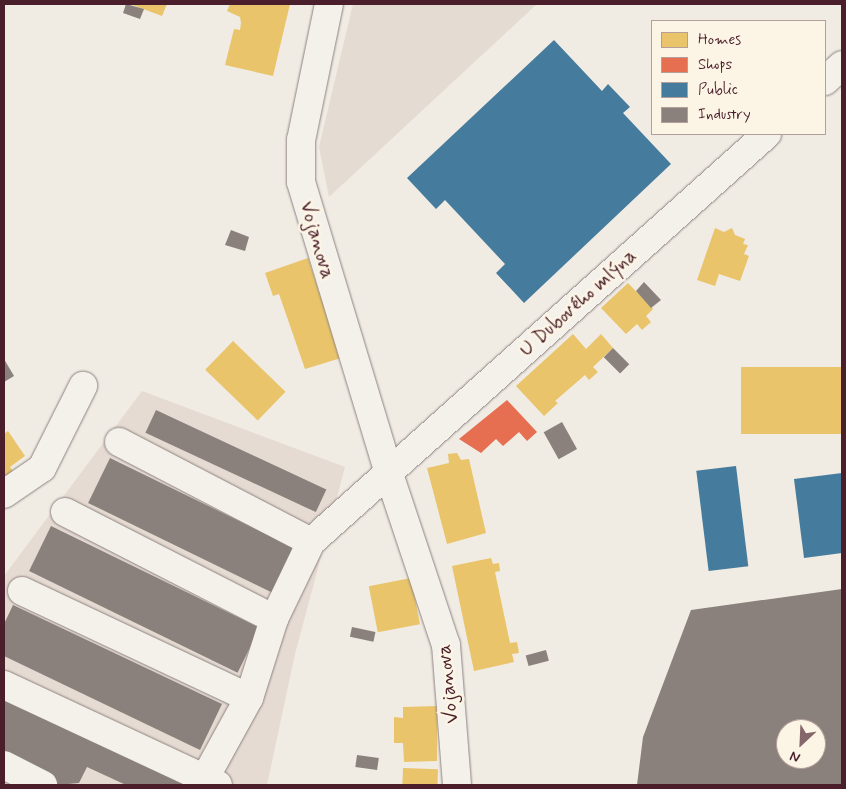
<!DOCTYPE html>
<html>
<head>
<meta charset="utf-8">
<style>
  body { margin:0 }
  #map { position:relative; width:846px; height:789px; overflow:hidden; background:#f0ebe3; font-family:Mynerve,sans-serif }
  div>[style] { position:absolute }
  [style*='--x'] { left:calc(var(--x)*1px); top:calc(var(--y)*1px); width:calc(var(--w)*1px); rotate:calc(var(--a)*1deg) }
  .built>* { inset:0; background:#e6dbd2 }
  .green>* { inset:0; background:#e4dbd2 }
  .homes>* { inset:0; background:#e9c46a; transform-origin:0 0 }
  .shops>* { inset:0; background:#e76f51 }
  .public>* { inset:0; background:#457b9d; transform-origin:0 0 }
  .industry>* { inset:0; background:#8a817c; transform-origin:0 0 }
  .roads { filter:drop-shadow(0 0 1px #8d8281) drop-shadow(0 0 1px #8d8281) }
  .minor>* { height:28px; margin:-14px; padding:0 14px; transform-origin:14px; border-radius:14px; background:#f4f1eb }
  span { translate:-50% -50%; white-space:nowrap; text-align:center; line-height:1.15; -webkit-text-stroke:5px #fcf5e5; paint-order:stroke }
  .street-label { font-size:20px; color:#4a1f2b }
  .frame { position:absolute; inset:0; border:5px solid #4a1f2b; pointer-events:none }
  .legend { position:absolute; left:651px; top:20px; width:175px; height:115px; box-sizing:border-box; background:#fcf5e5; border:1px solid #b59f9b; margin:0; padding:6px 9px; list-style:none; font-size:15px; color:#4a1f2b }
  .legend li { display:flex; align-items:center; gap:10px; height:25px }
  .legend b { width:25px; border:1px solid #b59f9b }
  .north { position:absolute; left:776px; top:719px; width:50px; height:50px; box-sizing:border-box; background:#fcf5e5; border:1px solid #b59f9b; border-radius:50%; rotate:205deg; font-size:14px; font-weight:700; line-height:20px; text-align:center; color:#4a1f2b }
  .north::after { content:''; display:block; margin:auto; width:18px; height:22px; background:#84666b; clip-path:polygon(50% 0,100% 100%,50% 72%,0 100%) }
</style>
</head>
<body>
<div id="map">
  <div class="built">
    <div style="clip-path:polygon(142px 391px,345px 467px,295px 654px,267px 785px,4px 785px,4px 576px)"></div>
  </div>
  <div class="green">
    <div style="clip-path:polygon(353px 4px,537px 4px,329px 197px,319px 147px)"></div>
  </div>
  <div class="homes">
    <div style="clip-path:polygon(130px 4px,167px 4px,162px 16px)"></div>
    <div style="clip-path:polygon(230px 4px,290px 4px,273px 76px,225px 65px,234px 29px,240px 30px,241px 23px,240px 17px,227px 11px)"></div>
    <div style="clip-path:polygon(715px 228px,724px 232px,732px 228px,735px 235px,745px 239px,743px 244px,748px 245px,744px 254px,749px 256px,740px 281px,719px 274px,715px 286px,697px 280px)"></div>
    <div style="clip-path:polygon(308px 258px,341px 358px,305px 369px,279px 294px,273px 296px,265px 273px)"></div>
    <div style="clip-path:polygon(628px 283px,653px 309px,646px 316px,651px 322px,642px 330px,637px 324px,626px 334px,601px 308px)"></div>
    <div style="clip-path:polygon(573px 334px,586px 349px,601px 334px,613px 348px,593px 367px,598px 372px,589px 380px,585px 375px,555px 401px,558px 403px,544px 416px,516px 386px)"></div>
    <div style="left:233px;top:341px;width:73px;height:40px;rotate:44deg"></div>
    <div style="left:842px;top:367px;width:67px;height:101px;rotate:90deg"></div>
    <div style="clip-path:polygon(8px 431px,25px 456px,10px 467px,15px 474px,4px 481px,4px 434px)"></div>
    <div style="clip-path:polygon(457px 453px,461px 460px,469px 459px,486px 533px,447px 544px,427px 468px,449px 463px,448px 454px)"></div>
    <div style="clip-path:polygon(491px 558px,493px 564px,499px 563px,500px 571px,495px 572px,510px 643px,517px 642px,519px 653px,512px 654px,514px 662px,474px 671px,452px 566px)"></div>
    <div style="left:411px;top:578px;width:47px;height:43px;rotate:79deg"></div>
    <div style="clip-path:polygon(437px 706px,437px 761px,404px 762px,403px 743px,394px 743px,394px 717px,403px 718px,403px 707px)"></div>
    <div style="left:403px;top:768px;width:35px;height:17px;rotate:2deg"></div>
  </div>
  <div class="shops">
    <div style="clip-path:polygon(507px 400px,537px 432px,527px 441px,519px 432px,503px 446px,496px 439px,481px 453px,459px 439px)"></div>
  </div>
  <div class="public">
    <div style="clip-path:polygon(554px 40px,602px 91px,608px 84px,630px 107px,623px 113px,671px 164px,524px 303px,496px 273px,505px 264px,445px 200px,436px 209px,407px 178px)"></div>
    <div style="left:736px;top:466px;width:101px;height:40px;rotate:83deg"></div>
    <div style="clip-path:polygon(842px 473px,842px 553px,804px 558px,794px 479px)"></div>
  </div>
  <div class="industry">
    <div style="clip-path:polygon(126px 4px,144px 9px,140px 19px,123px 13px)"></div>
    <div style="clip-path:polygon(231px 230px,249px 237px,245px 251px,225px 245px)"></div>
    <div style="clip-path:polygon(644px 282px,661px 300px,651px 308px,636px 291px)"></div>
    <div style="left:613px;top:348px;width:23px;height:13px;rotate:45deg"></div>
    <div style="clip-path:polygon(4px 359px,14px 376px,4px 382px)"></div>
    <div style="left:156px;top:410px;width:188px;height:25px;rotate:25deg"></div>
    <div style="left:562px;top:422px;width:31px;height:21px;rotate:61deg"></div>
    <div style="left:110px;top:458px;width:208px;height:50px;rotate:26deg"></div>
    <div style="left:51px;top:526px;width:232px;height:50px;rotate:26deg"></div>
    <div style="clip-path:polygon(evenodd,842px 589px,842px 785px,637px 785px,643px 737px,691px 610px,842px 589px,786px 729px,816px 729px,816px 759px,786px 759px,786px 729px)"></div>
    <div style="clip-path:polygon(13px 605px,222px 704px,200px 750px,4px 656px,4px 624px)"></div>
    <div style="left:352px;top:627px;width:24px;height:10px;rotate:12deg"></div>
    <div style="left:546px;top:650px;width:11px;height:21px;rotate:75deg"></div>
    <div style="clip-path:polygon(4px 699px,187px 785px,126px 785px,87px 767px,79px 783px,57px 785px,54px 776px,4px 753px)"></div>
    <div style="left:357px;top:755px;width:22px;height:12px;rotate:8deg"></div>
  </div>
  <div class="roads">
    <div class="minor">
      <div style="--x:329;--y:4;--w:139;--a:101.6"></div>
      <div style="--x:301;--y:140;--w:42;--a:90"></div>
      <div style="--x:301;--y:182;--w:302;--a:73.2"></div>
      <div style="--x:388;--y:471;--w:183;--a:71.6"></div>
      <div style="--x:446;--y:645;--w:140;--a:85.5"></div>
      <div style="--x:825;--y:81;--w:23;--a:-43"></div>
      <div style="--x:119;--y:442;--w:216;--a:27.5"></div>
      <div style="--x:4;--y:494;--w:46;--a:-34.4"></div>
      <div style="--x:42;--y:468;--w:92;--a:-63.4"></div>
      <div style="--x:65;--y:512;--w:235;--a:27.1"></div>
      <div style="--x:22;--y:591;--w:251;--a:25.2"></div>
      <div style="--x:4;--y:685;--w:236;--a:25"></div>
      <div style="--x:4;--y:765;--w:44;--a:27.1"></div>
      <div style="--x:205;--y:778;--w:91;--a:-61.2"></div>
      <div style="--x:249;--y:698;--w:83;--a:-72.4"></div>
      <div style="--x:274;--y:619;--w:85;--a:-64.3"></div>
      <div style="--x:311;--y:542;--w:612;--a:-41.82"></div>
    </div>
  </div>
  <div class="street-label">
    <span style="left:317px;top:240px;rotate:74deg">Vojanova</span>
    <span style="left:578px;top:303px;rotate:-42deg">U Dubového mlýna</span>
    <span style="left:448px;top:684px;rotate:-96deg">Vojanova</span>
  </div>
  <div class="frame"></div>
  <ul class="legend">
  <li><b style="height:14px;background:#e9c46a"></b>Homes</li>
  <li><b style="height:14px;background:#e76f51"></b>Shops</li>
  <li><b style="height:14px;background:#457b9d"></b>Public</li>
  <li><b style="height:14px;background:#8a817c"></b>Industry</li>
  </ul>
  <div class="north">N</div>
</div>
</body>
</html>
